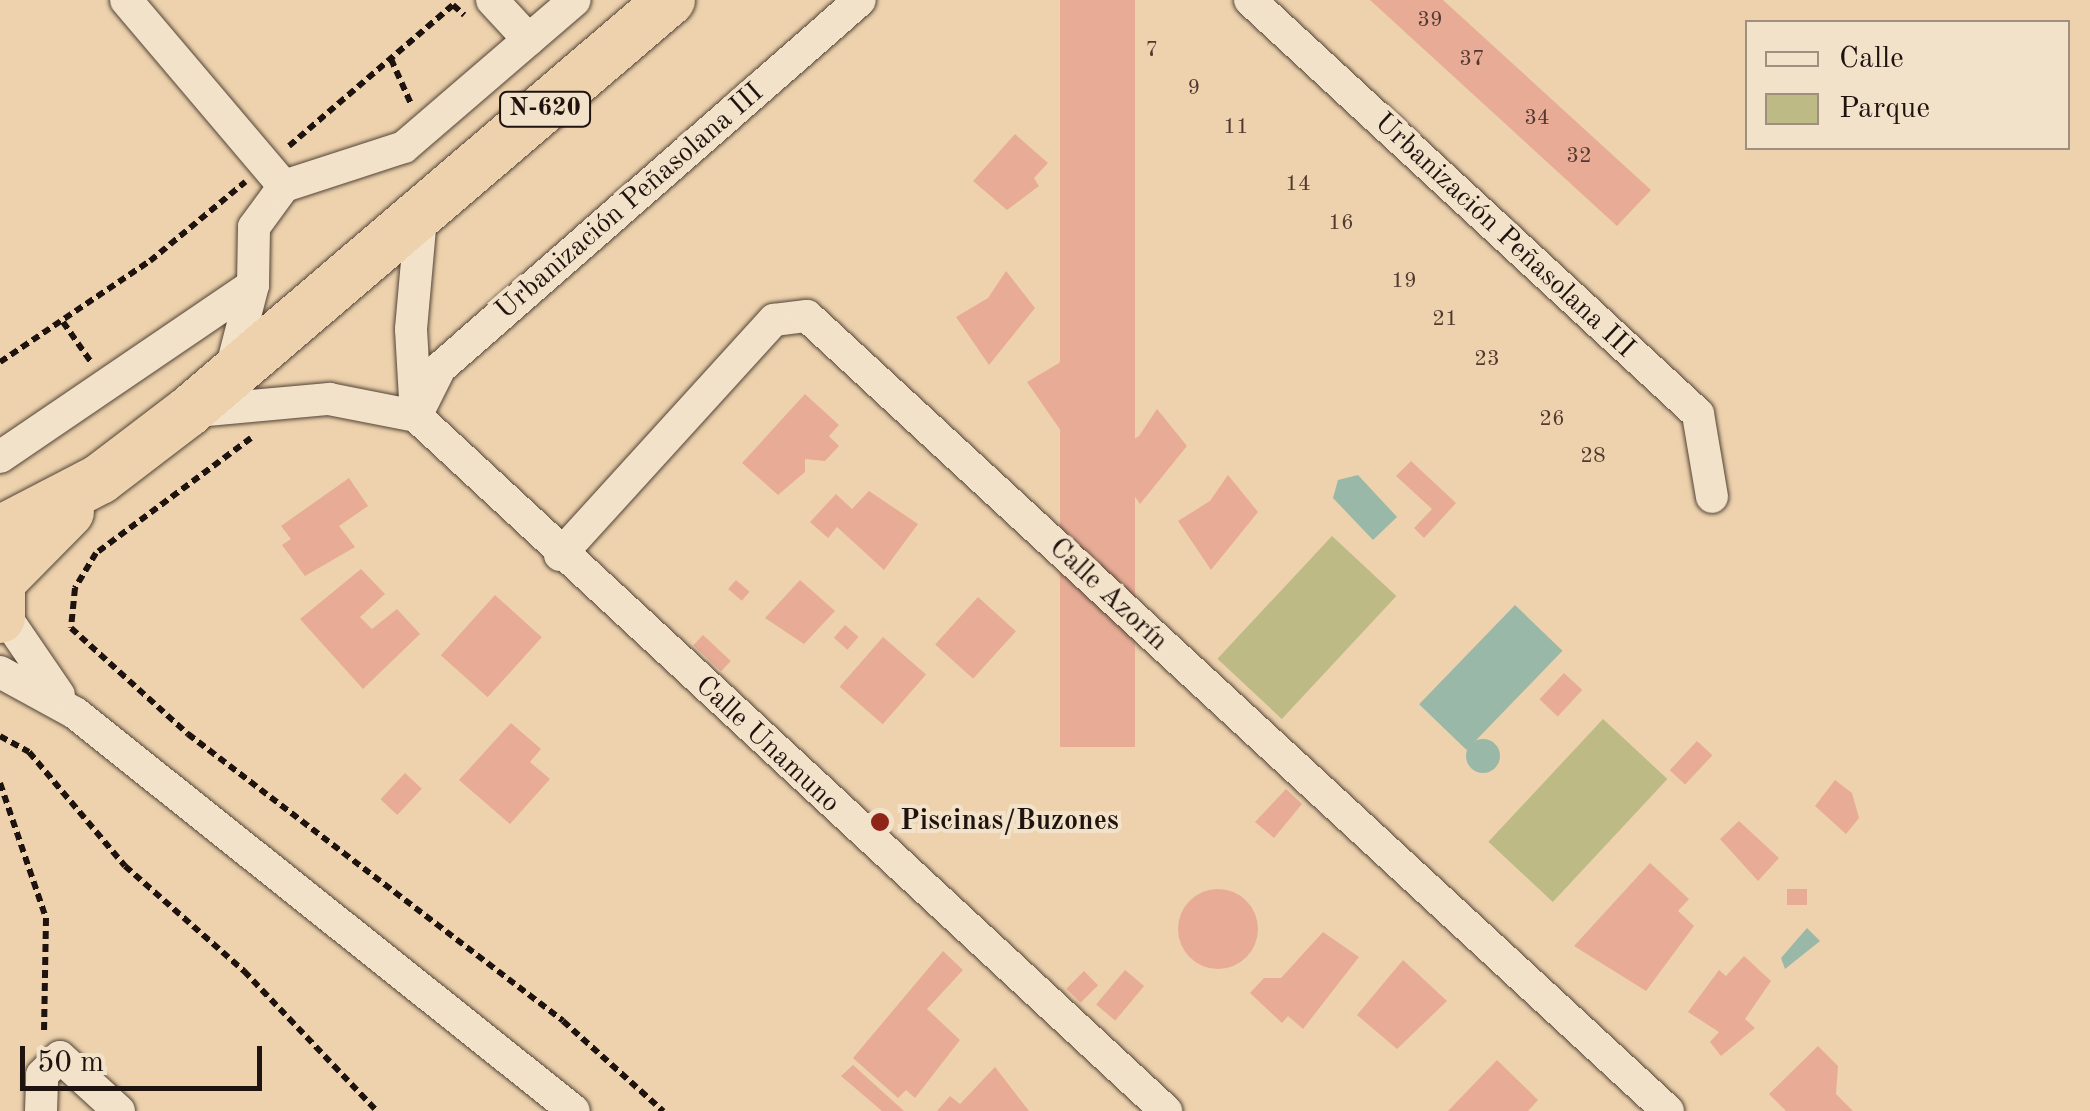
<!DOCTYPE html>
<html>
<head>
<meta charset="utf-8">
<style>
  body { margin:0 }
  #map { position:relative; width:2090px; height:1111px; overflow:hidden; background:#edd2ad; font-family:"Old Standard TT",serif }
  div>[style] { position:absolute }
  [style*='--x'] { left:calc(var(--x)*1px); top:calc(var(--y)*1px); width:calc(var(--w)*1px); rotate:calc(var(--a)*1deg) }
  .green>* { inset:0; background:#bdba86; transform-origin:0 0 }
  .water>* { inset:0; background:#9ab8a7; transform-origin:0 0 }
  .round { border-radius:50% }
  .building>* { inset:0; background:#e8ac96; transform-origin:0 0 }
  .path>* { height:6px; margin-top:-3px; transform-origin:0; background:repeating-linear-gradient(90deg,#1f130f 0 8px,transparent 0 13px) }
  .roads { filter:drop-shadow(0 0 2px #524336) drop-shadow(0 0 2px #524336) }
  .minor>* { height:32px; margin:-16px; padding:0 16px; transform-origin:16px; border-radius:16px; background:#f3e2ca }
  .highway>* { height:50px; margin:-25px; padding:0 25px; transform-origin:25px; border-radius:25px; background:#edd2ad }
  .dots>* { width:28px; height:28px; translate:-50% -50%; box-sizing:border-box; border:5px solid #f3e2ca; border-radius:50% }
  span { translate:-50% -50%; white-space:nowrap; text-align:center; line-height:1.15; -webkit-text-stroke:8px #f3e2ca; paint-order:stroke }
  .number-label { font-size:22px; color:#513931 }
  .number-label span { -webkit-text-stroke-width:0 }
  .shield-label span { padding:2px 8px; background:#f3e2ca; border:2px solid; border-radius:8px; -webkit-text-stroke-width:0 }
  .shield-label { font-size:25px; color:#1f130f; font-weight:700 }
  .street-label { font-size:28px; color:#1f130f }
  .poi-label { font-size:28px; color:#1f130f; font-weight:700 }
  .left { translate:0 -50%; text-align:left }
  .legend { position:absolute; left:1745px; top:20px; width:325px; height:130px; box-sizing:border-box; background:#f3e2ca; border:2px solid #9e8f7f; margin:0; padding:12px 18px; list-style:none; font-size:30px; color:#1f130f }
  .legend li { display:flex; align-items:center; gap:20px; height:50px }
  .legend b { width:50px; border:2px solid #9e8f7f }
  .scale { position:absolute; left:20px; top:1046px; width:242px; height:45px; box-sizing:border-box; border:5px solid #1f130f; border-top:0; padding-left:12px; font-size:30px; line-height:35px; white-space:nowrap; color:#1f130f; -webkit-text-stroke:8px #f3e2ca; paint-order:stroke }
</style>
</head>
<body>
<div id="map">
  <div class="green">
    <div style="left:1332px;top:536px;width:88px;height:168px;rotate:43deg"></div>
    <div style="left:1603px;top:719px;width:88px;height:168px;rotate:43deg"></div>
  </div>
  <div class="water">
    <div style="clip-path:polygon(1358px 475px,1397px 517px,1373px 540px,1333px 498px,1338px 480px)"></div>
    <div style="left:1515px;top:605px;width:66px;height:138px;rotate:44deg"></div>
    <div class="round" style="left:1466px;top:739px;width:34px;height:34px"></div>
    <div style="clip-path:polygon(1807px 928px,1820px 941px,1785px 969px,1781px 958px)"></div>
  </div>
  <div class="building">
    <div style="left:1060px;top:0;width:75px;height:747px"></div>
    <div style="clip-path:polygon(1370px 0,1443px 0,1651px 190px,1617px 226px)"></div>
    <div style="clip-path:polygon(1015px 134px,1048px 163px,1034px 178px,1039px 186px,1007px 210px,973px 181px)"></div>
    <div style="clip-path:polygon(1006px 271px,1035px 308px,989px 365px,956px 317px,988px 298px)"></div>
    <div style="clip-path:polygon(1077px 337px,1107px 374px,1061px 431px,1027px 382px,1059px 363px)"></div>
    <div style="clip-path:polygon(805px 394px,839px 425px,829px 436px,839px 446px,825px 461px,805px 459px,805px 472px,778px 495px,742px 463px)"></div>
    <div style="clip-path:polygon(1157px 409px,1187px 446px,1140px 504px,1107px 455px,1139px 436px)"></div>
    <div style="clip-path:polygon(1411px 461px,1456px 503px,1424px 538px,1414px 528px,1432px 509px,1396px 476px)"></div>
    <div style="clip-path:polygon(1228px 475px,1258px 512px,1211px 570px,1178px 521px,1210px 501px)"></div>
    <div style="clip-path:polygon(349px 478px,368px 506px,339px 526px,355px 547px,305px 576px,282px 545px,291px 539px,281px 526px)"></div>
    <div style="clip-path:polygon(869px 491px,918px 524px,884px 570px,837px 527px,828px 538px,810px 522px,836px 494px,852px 509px)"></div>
    <div style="clip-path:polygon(361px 569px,385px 594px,360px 617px,372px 629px,397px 609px,420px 634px,363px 689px,300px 619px)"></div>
    <div style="left:736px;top:580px;width:18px;height:12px;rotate:41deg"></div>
    <div style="clip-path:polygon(800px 580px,835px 611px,804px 644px,765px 618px)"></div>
    <div style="left:495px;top:595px;width:63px;height:81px;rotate:42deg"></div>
    <div style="left:978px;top:597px;width:51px;height:64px;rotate:42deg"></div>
    <div style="left:845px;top:625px;width:18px;height:17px;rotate:41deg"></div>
    <div style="left:703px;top:635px;width:38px;height:14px;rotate:43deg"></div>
    <div style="left:883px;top:637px;width:57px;height:66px;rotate:41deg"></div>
    <div style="left:1564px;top:673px;width:25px;height:36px;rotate:43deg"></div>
    <div style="clip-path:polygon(511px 723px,541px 749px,530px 762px,550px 779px,510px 824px,459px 780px)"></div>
    <div style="left:1697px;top:741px;width:21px;height:40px;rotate:43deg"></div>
    <div style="left:405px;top:773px;width:23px;height:36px;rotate:43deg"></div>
    <div style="clip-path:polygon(1835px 780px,1852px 793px,1859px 818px,1846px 834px,1815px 806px)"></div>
    <div style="clip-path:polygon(1286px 789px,1302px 804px,1274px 838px,1255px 822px)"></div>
    <div style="clip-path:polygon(1739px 821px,1779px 858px,1758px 881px,1720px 839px)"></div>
    <div style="clip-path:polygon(1650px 863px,1689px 899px,1678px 911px,1694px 926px,1646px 991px,1574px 946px)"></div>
    <div class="round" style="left:1178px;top:889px;width:80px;height:80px"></div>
    <div style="left:1787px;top:889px;width:20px;height:16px"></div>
    <div style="clip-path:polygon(1323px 932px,1359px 957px,1303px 1029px,1288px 1016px,1282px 1023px,1250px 993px,1264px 978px,1281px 978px)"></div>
    <div style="clip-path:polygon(943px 951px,963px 970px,927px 1009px,960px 1040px,915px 1098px,906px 1090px,898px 1098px,853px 1058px)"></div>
    <div style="clip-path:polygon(1744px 956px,1771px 981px,1745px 1019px,1755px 1028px,1721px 1056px,1710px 1042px,1719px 1032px,1688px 1012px,1719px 970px,1726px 976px)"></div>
    <div style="clip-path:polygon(1403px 960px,1447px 1001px,1397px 1049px,1357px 1015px)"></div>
    <div style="left:1125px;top:970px;width:25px;height:45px;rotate:40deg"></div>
    <div style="left:1084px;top:971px;width:20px;height:25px;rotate:45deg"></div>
    <div style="clip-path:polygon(1818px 1046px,1838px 1066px,1836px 1094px,1853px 1111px,1786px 1111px,1769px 1094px)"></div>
    <div style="clip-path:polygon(1497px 1060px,1538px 1100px,1528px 1111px,1448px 1111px)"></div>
    <div style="clip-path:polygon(853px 1065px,904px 1111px,882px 1111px,841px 1076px)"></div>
    <div style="clip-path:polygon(995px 1067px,1029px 1111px,937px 1111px,950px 1096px,960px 1104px)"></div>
  </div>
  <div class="path">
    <div style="--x:391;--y:59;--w:49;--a:66"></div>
    <div style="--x:289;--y:146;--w:216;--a:-40.7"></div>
    <div style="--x:453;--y:5;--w:15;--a:42"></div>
    <div style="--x:63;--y:322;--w:49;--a:55"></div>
    <div style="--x:0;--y:362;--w:181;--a:-34"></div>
    <div style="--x:150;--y:261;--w:124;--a:-39.7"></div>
    <div style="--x:251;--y:438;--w:193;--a:143.4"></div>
    <div style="--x:96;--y:553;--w:41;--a:121"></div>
    <div style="--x:75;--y:588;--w:40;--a:95.7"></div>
    <div style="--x:71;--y:628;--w:158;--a:42.2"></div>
    <div style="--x:188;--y:734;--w:472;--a:37.4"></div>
    <div style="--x:563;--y:1021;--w:135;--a:42"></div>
    <div style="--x:0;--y:736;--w:33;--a:29"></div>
    <div style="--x:29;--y:752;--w:149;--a:49.9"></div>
    <div style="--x:125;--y:866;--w:159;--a:41.4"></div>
    <div style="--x:244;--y:971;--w:193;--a:46.5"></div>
    <div style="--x:0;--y:783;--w:143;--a:71.2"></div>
    <div style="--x:46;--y:918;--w:115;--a:91"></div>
  </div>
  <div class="roads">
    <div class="minor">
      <div style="--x:126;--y:0;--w:244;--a:49.7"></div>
      <div style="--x:492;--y:0;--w:54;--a:47.2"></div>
      <div style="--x:1250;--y:0;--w:610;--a:42.74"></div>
      <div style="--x:1698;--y:414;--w:84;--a:80.4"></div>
      <div style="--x:230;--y:374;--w:92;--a:-75.5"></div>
      <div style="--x:253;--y:285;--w:58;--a:-89"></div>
      <div style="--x:254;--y:227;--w:51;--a:-53.8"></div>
      <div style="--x:284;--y:186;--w:126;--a:-18"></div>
      <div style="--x:404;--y:147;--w:225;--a:-40.7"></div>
      <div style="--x:196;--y:411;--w:134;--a:-5.2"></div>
      <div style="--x:329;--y:399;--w:89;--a:11.1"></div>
      <div style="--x:416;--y:416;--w:1023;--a:42.82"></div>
      <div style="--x:416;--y:416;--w:54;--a:-63.4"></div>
      <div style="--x:440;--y:368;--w:558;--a:-41.22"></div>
      <div style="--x:416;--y:416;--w:87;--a:-93.3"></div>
      <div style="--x:411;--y:329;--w:111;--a:-84.9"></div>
      <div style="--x:0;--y:457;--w:306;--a:-34.2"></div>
      <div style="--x:560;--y:555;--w:318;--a:-47.7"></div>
      <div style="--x:774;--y:320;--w:33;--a:-7"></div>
      <div style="--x:807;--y:316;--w:1172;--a:42.72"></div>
      <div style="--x:3;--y:613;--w:99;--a:55.7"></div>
      <div style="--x:0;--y:672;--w:85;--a:28.7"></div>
      <div style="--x:75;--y:713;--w:638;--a:38.58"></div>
      <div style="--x:41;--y:1111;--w:36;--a:-88"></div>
      <div style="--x:42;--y:1075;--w:25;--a:-45"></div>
      <div style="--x:60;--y:1057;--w:80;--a:42.5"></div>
    </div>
    <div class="highway">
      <div style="--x:0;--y:531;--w:113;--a:-27.5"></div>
      <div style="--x:100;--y:479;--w:111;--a:-37.3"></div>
      <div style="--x:188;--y:412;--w:634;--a:-40.52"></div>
      <div style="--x:0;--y:565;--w:53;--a:90"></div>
      <div style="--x:5;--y:577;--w:91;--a:-45.4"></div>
    </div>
  </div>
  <div class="dots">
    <div style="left:880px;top:822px;background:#8f2418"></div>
  </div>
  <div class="number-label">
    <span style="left:1430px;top:21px">39</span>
    <span style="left:1152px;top:51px">7</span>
    <span style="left:1472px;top:60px">37</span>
    <span style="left:1194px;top:89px">9</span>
    <span style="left:1537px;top:119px">34</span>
    <span style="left:1236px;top:128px">11</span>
    <span style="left:1579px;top:157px">32</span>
    <span style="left:1298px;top:185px">14</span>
    <span style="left:1341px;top:224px">16</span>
    <span style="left:1404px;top:282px">19</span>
    <span style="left:1445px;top:320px">21</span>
    <span style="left:1487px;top:360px">23</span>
    <span style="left:1552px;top:420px">26</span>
    <span style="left:1593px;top:457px">28</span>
  </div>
  <div class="shield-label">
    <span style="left:545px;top:109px">N-620</span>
  </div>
  <div class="street-label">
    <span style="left:630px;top:202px;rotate:-41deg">Urbanización Peñasolana III</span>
    <span style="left:1504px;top:236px;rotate:43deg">Urbanización Peñasolana III</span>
    <span style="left:1108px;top:595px;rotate:43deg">Calle Azorín</span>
    <span style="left:767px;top:745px;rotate:43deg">Calle Unamuno</span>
  </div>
  <div class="poi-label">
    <span class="left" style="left:900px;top:822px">Piscinas/Buzones</span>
  </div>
  <ul class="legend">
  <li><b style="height:12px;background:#f3e2ca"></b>Calle</li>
  <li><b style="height:28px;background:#bdba86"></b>Parque</li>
  </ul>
  <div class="scale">50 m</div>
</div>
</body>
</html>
